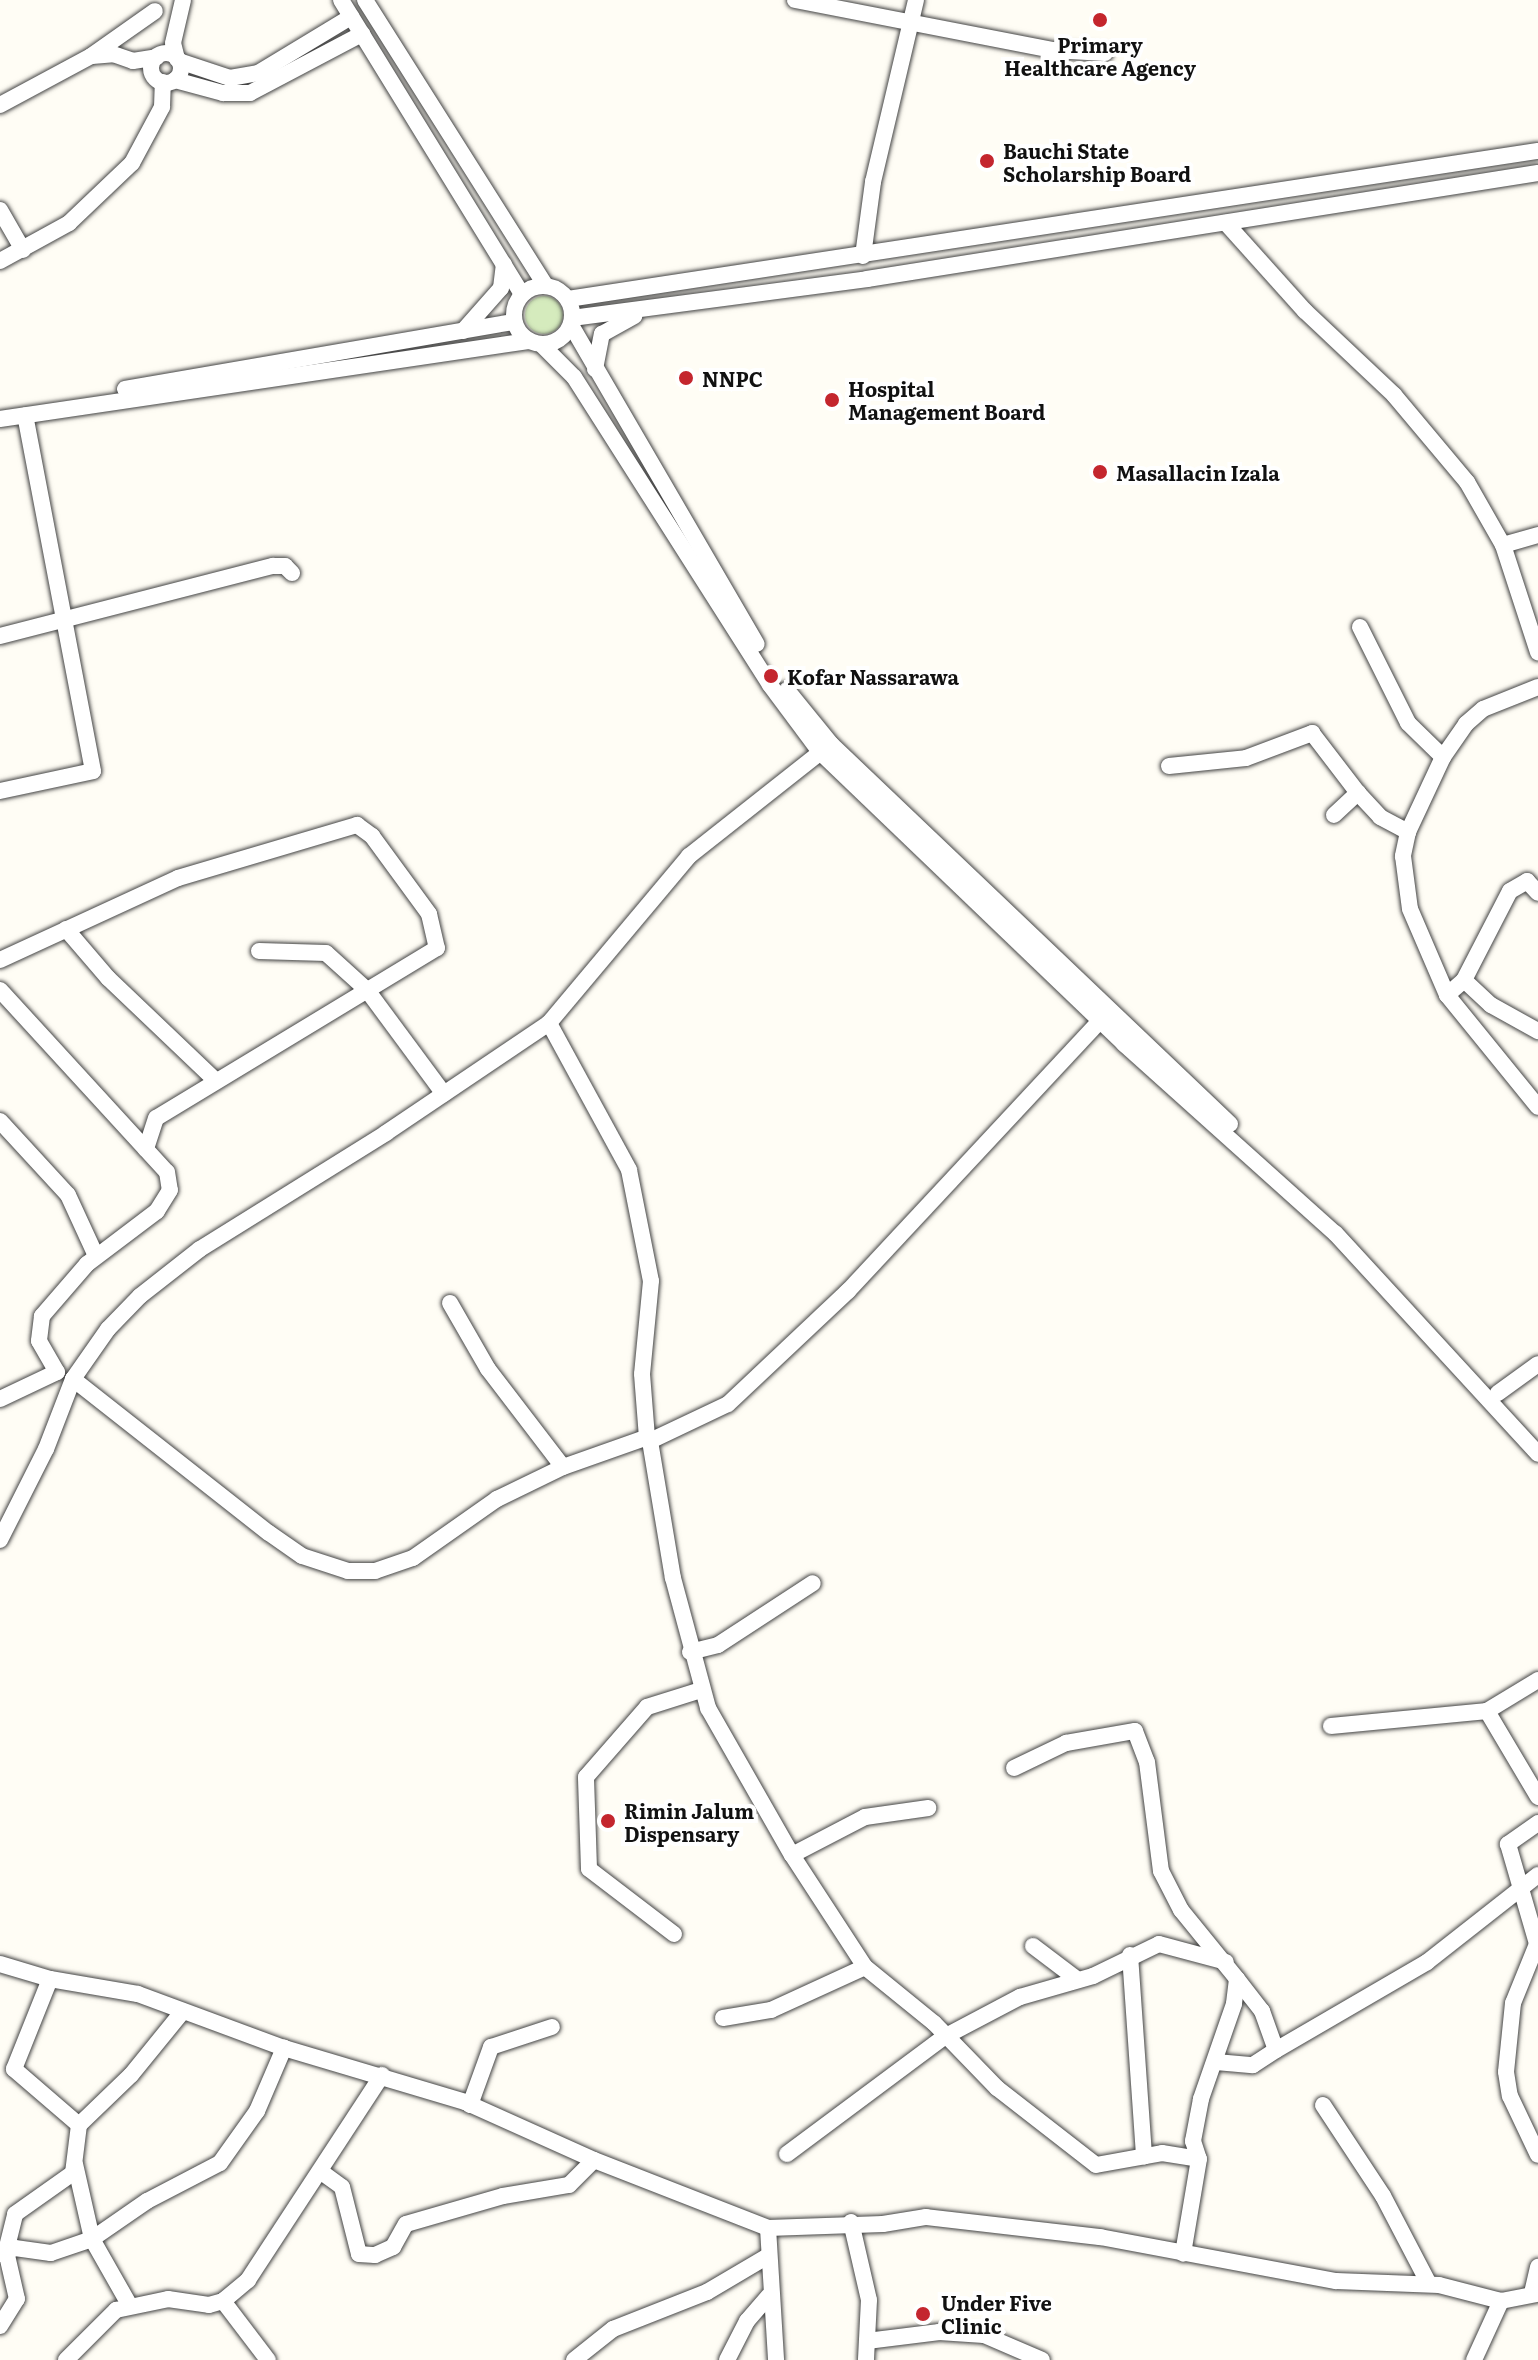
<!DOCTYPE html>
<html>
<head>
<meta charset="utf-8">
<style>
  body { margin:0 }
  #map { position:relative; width:1538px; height:2360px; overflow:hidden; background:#fffdf5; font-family:Literata,serif }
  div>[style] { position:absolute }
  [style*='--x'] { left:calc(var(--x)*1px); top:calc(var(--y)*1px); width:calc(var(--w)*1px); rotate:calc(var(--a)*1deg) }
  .green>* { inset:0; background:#d5ebbd }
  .round { border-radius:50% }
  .roads { filter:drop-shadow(0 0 2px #444) drop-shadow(0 0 2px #444) }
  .minor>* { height:16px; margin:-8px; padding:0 8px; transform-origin:8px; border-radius:8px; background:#fff }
  .minor>.ring { margin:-8px; padding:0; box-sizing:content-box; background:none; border:16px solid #fff; border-radius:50% }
  .dots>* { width:22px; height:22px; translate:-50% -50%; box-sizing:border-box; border:4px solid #fff; border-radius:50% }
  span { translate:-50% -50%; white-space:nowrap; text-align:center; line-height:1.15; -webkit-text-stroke:8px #fff; paint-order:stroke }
  .poi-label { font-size:20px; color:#111; font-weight:700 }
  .left { translate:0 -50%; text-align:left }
</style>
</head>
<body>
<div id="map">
  <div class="green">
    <div class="round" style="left:525px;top:296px;width:38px;height:38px"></div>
  </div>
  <div class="roads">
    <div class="minor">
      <div style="--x:341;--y:0;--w:345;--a:58.4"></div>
      <div style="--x:365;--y:0;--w:337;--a:57.7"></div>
      <div style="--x:795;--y:0;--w:263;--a:11"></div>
      <div style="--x:1053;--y:50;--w:52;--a:3.3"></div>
      <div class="ring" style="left:151px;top:53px;width:14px;height:14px"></div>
      <div style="--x:92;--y:56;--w:21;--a:-5"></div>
      <div style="--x:113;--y:54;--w:21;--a:19"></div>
      <div style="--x:133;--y:61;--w:24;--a:-9"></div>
      <div style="--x:177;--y:59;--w:16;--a:-104"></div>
      <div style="--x:173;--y:43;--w:44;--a:-76.9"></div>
      <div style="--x:179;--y:61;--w:54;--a:18.4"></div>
      <div style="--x:230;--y:78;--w:28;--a:-10"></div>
      <div style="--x:258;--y:73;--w:109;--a:-31.1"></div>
      <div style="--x:175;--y:80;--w:50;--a:15.2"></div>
      <div style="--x:223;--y:93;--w:27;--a:0"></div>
      <div style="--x:250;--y:93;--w:127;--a:-27.8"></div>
      <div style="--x:0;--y:105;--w:103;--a:-28.3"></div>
      <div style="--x:91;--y:56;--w:78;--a:-35.1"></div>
      <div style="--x:0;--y:210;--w:46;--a:60.1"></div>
      <div style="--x:1226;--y:223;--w:118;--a:48.1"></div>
      <div style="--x:1305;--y:311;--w:122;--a:43.3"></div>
      <div style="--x:1394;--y:395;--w:114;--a:50"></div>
      <div style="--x:1467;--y:482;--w:73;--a:60.3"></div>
      <div style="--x:1503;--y:545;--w:113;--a:71.9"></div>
      <div style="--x:863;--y:256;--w:75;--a:-82.3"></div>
      <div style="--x:873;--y:182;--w:187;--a:-76.7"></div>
      <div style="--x:0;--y:261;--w:79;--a:-28.8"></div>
      <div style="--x:69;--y:223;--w:87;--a:-43.6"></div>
      <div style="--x:132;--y:163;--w:64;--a:-61.8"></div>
      <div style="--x:162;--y:107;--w:25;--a:-88"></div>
      <div class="ring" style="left:514px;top:286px;width:42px;height:42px"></div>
      <div style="--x:568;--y:299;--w:981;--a:-8.68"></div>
      <div style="--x:572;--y:318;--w:298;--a:-7.5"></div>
      <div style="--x:867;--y:279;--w:679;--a:-8.98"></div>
      <div style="--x:571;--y:325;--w:369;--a:59.8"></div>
      <div style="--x:463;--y:331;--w:57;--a:-48.5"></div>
      <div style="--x:501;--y:288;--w:24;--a:-83"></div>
      <div style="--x:542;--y:345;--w:45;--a:45"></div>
      <div style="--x:574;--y:377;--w:365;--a:57.5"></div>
      <div style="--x:770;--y:685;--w:84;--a:53.3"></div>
      <div style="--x:820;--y:752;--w:422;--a:43.8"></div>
      <div style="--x:1124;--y:1044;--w:283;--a:41.9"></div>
      <div style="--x:1335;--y:1233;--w:300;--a:47.4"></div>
      <div style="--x:595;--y:369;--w:36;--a:-79"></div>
      <div style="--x:602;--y:334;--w:37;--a:-29"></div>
      <div style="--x:125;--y:389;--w:395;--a:-9.8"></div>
      <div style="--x:0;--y:419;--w:534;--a:-8.4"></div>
      <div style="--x:1503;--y:545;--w:36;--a:-16"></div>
      <div style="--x:1360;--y:627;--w:107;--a:63.4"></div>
      <div style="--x:1408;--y:723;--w:49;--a:44.2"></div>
      <div style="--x:0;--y:636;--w:282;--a:-14.4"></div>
      <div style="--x:273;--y:566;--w:12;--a:0"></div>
      <div style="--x:285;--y:566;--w:10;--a:45"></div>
      <div style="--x:1538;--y:687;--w:59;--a:158.2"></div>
      <div style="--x:1483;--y:709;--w:23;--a:139"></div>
      <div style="--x:1466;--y:724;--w:40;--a:124.9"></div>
      <div style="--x:1443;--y:757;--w:83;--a:115"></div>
      <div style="--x:1408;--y:832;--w:25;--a:102"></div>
      <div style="--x:1403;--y:856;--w:53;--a:82.5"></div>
      <div style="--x:1410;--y:909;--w:94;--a:66.7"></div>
      <div style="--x:1447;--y:995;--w:144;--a:50.9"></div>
      <div style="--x:787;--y:690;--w:70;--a:50.8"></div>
      <div style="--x:831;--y:744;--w:551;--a:43.6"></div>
      <div style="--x:1169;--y:766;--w:77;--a:-5.9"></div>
      <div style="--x:1246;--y:758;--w:71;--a:-20.7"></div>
      <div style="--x:1312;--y:733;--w:76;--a:52.5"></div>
      <div style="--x:1358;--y:793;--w:33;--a:47"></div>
      <div style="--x:1380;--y:817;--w:32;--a:28"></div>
      <div style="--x:0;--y:791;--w:95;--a:-12.1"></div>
      <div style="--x:93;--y:771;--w:362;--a:-100.8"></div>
      <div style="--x:1334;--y:815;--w:33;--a:-43"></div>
      <div style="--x:66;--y:929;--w:65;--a:49.4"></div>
      <div style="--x:108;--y:978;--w:146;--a:43.6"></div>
      <div style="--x:259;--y:951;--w:67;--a:1.7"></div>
      <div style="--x:326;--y:953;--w:55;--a:42.1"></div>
      <div style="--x:367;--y:990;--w:129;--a:53.5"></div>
      <div style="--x:0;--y:960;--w:196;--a:-24.7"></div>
      <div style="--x:178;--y:878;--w:187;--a:-16.5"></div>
      <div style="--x:357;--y:825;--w:19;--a:36"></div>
      <div style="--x:372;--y:836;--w:97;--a:53.8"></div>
      <div style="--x:429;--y:914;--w:35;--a:77"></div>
      <div style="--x:437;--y:948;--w:328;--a:148.8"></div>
      <div style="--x:156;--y:1118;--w:33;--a:108"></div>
      <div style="--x:1464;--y:980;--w:37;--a:43"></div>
      <div style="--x:1491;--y:1005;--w:54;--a:29"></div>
      <div style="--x:0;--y:990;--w:247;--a:47.5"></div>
      <div style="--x:167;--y:1172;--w:18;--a:81"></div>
      <div style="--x:170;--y:1190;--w:25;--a:122"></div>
      <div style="--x:157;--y:1211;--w:88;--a:142.9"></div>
      <div style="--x:87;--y:1264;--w:69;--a:130.9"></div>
      <div style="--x:42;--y:1316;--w:25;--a:97"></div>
      <div style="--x:39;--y:1341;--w:36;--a:60"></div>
      <div style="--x:57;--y:1372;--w:63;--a:154.7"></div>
      <div style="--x:1447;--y:995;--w:23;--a:-41"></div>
      <div style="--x:1464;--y:980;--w:100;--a:-62.7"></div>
      <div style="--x:1510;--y:891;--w:20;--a:-30"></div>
      <div style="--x:1527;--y:881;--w:16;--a:47"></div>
      <div style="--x:549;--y:1023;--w:167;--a:61.4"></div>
      <div style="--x:629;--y:1170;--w:113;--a:78.8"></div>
      <div style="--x:651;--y:1281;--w:93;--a:95.5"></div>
      <div style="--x:642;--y:1374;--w:64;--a:85.5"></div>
      <div style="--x:0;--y:1121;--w:100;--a:47.4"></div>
      <div style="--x:68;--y:1195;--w:67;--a:65.3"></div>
      <div style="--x:450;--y:1303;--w:76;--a:60.1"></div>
      <div style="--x:488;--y:1369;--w:123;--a:52.6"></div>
      <div style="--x:563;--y:1467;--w:87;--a:-19.5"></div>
      <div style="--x:645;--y:1438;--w:6;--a:31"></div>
      <div style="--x:650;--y:1441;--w:139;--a:80.5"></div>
      <div style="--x:673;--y:1578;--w:135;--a:74.9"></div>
      <div style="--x:708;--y:1708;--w:169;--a:60.3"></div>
      <div style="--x:792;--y:1855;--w:134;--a:56.9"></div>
      <div style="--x:865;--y:1967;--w:89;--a:39.1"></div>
      <div style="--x:934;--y:2023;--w:91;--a:45.9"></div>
      <div style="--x:997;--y:2088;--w:125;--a:37.9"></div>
      <div style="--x:1096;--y:2165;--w:67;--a:-10.3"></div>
      <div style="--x:1162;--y:2153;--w:37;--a:9"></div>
      <div style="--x:73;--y:1379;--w:249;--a:38.2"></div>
      <div style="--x:269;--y:1533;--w:40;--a:34.9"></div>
      <div style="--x:302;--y:1556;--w:48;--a:18.1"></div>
      <div style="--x:348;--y:1571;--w:27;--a:0"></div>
      <div style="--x:375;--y:1571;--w:40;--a:-18.9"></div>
      <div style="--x:413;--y:1558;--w:103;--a:-35.1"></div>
      <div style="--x:497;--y:1499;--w:73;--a:-25.9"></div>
      <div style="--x:1498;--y:1393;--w:49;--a:-35.9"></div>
      <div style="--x:650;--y:1441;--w:86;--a:-25.4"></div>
      <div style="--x:728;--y:1404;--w:165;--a:-43.3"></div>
      <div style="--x:848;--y:1291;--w:379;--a:-47"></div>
      <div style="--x:0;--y:1540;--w:102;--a:-63.2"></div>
      <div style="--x:46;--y:1449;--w:75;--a:-68.9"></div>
      <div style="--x:73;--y:1379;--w:61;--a:-55"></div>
      <div style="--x:108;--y:1329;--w:46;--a:-45.9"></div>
      <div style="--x:140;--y:1296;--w:76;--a:-38.1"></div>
      <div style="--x:200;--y:1249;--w:219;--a:-31.9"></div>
      <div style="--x:386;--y:1133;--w:197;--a:-34"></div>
      <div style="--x:549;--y:1023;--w:218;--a:-50"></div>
      <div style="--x:689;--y:856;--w:176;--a:-38.3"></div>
      <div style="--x:690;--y:1652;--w:29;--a:-14"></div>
      <div style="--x:718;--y:1645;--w:113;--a:-33.1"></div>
      <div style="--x:1538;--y:1680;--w:60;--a:148.7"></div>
      <div style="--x:1487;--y:1711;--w:100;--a:59.3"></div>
      <div style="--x:1331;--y:1726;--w:157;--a:-5.5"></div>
      <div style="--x:1014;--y:1768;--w:58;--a:-25.7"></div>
      <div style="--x:1066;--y:1743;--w:70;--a:-9.9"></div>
      <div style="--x:1135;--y:1731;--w:33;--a:69"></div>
      <div style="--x:1147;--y:1762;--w:110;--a:82.7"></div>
      <div style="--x:1161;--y:1871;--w:44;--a:62.9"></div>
      <div style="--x:1181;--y:1910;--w:89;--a:50.9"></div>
      <div style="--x:1237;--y:1979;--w:25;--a:97"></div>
      <div style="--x:1234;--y:2004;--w:101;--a:109.2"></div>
      <div style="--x:1201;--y:2099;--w:43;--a:100.8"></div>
      <div style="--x:1193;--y:2141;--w:19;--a:72"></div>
      <div style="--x:1199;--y:2159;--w:96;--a:99.6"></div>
      <div style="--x:1538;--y:1823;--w:37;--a:145"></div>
      <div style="--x:1508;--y:1844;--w:104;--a:73.8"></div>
      <div style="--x:1537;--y:1944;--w:64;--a:112.1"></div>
      <div style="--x:1513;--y:2003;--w:69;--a:95.8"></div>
      <div style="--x:1506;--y:2072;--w:24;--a:81"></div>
      <div style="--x:1510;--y:2096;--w:65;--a:64.6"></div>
      <div style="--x:792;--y:1855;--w:82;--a:-27.5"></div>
      <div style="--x:865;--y:1817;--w:64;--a:-8.1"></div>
      <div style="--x:674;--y:1934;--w:107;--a:-142.6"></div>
      <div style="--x:589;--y:1869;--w:92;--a:-91.9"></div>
      <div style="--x:586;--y:1777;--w:93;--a:-48.9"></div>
      <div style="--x:647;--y:1707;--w:57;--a:-17.5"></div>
      <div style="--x:1033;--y:1946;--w:56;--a:37.1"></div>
      <div style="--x:1130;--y:1955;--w:202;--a:86"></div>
      <div style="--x:0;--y:1964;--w:52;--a:16.7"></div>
      <div style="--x:50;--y:1979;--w:89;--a:9.7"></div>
      <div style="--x:138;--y:1994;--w:156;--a:20.3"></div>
      <div style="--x:284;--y:2048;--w:189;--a:16.6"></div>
      <div style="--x:465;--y:2102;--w:141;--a:24.2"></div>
      <div style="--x:594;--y:2160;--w:187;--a:21.3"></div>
      <div style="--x:768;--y:2228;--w:115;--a:-2"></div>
      <div style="--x:883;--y:2224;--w:44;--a:-9.2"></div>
      <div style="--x:926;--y:2217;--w:175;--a:6.6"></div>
      <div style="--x:1100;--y:2237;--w:240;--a:10.6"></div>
      <div style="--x:1336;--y:2281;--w:103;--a:2.2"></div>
      <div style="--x:1439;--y:2285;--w:64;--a:14.5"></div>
      <div style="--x:1501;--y:2301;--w:38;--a:-11"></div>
      <div style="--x:1237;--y:1979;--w:41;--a:52"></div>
      <div style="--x:1262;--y:2011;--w:41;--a:70.3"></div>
      <div style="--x:1276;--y:2050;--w:175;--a:-30.2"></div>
      <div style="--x:1427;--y:1962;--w:141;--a:-38.1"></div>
      <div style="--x:723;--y:2018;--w:49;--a:-9.5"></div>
      <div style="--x:771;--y:2010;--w:103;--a:-24.6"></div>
      <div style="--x:1216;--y:2062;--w:37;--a:5"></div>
      <div style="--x:1253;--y:2065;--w:27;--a:-33"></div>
      <div style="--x:470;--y:2105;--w:62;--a:-70.1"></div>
      <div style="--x:491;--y:2047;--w:64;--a:-18.2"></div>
      <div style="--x:1323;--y:2105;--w:109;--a:56.6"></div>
      <div style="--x:1383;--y:2196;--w:99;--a:62.4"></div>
      <div style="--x:79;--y:2125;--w:72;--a:-43.9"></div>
      <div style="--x:131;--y:2075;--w:82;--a:-50.9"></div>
      <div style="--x:787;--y:2154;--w:196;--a:-36.7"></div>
      <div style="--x:944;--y:2037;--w:86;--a:-27.8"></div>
      <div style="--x:1020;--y:1997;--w:76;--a:-16"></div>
      <div style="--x:1093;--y:1976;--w:73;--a:-25.9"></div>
      <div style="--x:1159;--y:1944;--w:69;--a:15"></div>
      <div style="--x:75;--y:2164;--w:77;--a:77.2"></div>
      <div style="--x:92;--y:2239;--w:77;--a:60.4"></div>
      <div style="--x:320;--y:2171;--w:27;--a:36"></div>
      <div style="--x:342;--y:2187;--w:69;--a:75.8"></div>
      <div style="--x:359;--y:2254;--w:16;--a:4"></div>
      <div style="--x:375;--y:2255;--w:20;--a:-24"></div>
      <div style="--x:393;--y:2247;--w:26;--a:-61"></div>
      <div style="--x:406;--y:2224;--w:101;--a:-16.1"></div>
      <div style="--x:503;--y:2196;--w:67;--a:-9.5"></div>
      <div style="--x:569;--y:2185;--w:35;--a:-45"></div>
      <div style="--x:851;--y:2222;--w:80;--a:77"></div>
      <div style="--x:869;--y:2300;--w:60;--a:92.9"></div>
      <div style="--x:768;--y:2228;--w:132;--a:86.5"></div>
      <div style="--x:0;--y:2254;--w:16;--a:-22"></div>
      <div style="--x:15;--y:2248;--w:36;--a:8"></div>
      <div style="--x:51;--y:2253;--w:43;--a:-18.9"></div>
      <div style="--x:92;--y:2239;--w:67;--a:-34.6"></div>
      <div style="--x:147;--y:2201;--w:82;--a:-27.5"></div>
      <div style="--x:220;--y:2163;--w:64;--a:-54.6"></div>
      <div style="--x:257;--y:2111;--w:69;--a:-66.8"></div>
      <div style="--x:1532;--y:2293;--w:27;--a:-77"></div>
      <div style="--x:223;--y:2301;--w:74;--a:52.7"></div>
      <div style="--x:0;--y:2326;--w:32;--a:-58"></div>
      <div style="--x:17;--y:2299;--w:49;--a:-102.9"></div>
      <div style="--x:6;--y:2251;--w:38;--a:-76"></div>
      <div style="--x:15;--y:2214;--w:71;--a:-35.3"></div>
      <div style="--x:73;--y:2173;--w:48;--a:-82.9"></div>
      <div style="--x:79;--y:2125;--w:86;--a:-139.3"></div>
      <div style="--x:14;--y:2069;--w:97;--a:-68.2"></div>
      <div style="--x:867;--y:2341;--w:73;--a:-7.1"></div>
      <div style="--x:939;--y:2332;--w:45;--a:3.8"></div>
      <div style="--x:984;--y:2335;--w:63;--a:23.3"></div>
      <div style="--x:66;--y:2360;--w:71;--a:-45"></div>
      <div style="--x:116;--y:2310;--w:53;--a:-11.9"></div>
      <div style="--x:168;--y:2299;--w:41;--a:8.3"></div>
      <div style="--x:209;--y:2305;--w:15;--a:-16"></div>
      <div style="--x:223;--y:2301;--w:33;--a:-40"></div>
      <div style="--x:248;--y:2280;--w:245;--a:-56.8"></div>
      <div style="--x:574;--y:2360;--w:50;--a:-38.5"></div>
      <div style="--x:613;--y:2329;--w:101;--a:-21.5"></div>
      <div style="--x:707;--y:2292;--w:71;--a:-30.5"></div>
      <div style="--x:727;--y:2360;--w:44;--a:-62.9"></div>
      <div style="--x:747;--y:2321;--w:33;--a:-49"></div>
      <div style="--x:1474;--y:2360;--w:65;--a:-65.4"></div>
    </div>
  </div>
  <div class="dots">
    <div style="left:1100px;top:20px;background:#c4262e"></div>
    <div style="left:987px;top:161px;background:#c4262e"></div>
    <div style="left:686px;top:378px;background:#c4262e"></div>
    <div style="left:832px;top:400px;background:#c4262e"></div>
    <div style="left:1100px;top:472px;background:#c4262e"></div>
    <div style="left:771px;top:676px;background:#c4262e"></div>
    <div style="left:608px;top:1821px;background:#c4262e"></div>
    <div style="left:923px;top:2314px;background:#c4262e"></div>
  </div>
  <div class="poi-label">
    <span style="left:1100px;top:56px">Primary<br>Healthcare Agency</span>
    <span class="left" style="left:1003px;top:162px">Bauchi State<br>Scholarship Board</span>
    <span class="left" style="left:702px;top:378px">NNPC</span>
    <span class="left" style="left:848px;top:400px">Hospital<br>Management Board</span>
    <span class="left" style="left:1116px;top:472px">Masallacin Izala</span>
    <span class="left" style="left:787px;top:676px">Kofar Nassarawa</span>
    <span class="left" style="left:624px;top:1822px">Rimin Jalum<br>Dispensary</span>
    <span class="left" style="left:941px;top:2314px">Under Five<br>Clinic</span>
  </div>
</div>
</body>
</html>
